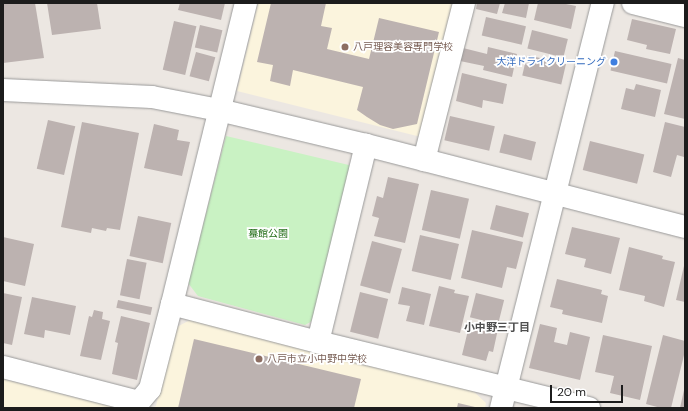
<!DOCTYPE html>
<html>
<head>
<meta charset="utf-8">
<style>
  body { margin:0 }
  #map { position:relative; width:688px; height:411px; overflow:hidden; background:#ece7e2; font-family:"DM Sans","Noto Sans JP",sans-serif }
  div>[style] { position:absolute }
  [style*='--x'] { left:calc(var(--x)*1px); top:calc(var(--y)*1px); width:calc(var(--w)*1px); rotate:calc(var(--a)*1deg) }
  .education>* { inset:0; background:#fbf4dd }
  .park>* { inset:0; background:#c9f2c3 }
  .building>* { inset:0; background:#bcb2b0; transform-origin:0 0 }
  .roads { filter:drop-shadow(0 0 1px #999) drop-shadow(0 0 1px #999) }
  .minor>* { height:22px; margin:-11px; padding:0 11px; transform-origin:11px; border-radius:11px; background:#fff }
  .tertiary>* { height:22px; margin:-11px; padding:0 11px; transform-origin:11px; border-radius:11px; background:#fff }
  .dots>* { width:11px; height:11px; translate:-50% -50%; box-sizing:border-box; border:2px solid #fff; border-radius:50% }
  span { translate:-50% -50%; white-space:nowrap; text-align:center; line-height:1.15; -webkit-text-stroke:3.5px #fff; paint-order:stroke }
  .education-label { font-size:10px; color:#785e54 }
  .left { translate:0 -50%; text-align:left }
  .shop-label { font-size:10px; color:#366cbe }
  .right { translate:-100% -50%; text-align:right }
  .park-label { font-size:10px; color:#226d17 }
  .neighbourhood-label { font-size:11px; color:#4f4f4f; font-weight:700 }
  .frame { position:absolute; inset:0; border:4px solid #1c1c1c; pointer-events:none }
  .scale { position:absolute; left:550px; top:385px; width:73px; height:18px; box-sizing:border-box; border:2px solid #1c1c1c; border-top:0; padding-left:5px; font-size:12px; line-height:14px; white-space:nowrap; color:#1c1c1c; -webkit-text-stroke:3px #fff; paint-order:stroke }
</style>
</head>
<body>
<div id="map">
  <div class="education">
    <div style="clip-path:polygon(258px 3px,454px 3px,421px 137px,237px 91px)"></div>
    <div style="clip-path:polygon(192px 319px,471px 389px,486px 403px,485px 408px,152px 408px,156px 406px,173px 329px)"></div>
    <div style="clip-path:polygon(3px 379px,117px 408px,3px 408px)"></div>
  </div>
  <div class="park">
    <div style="clip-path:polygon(226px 136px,353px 166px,314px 320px,305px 325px,198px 296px,188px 283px)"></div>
  </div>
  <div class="building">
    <div style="clip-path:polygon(12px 3px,35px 3px,44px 58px,3px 63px,3px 4px)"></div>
    <div style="clip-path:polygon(47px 3px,97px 3px,101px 29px,52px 35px)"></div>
    <div style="clip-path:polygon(180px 3px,225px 3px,221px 20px,178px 10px)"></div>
    <div style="clip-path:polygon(271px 3px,326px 3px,321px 26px,332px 28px,327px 49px,369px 59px,379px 18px,439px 32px,417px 124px,393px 129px,380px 125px,367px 117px,357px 110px,363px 87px,293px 70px,290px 86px,270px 81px,273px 65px,257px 62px)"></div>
    <div style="clip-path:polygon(477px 3px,500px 3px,497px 14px,476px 9px)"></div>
    <div style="clip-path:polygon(505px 3px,529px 3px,526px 18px,502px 13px)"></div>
    <div style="clip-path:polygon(538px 3px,561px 3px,576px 6px,571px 29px,534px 20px)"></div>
    <div style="left:486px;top:17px;width:41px;height:19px;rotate:13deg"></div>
    <div style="clip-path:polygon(632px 19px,676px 29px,670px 54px,646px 49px,647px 45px,627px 40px)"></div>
    <div style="left:174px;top:21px;width:23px;height:50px;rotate:13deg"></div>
    <div style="left:200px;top:25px;width:23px;height:23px;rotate:13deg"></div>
    <div style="left:532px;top:30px;width:37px;height:19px;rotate:14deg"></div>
    <div style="clip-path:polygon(488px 47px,517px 54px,512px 77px,483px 70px,484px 66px,460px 61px,463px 48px,487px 54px)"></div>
    <div style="left:615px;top:51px;width:58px;height:20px;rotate:13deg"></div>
    <div style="left:196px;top:52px;width:20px;height:25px;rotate:15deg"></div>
    <div style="left:527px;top:55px;width:40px;height:21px;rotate:13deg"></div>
    <div style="clip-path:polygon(678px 58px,685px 60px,685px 119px,664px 114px)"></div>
    <div style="clip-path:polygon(462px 73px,507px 84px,503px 104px,483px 100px,482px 108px,456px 101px)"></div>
    <div style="clip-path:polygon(636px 84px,661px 90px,655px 117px,621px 109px,626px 88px,634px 90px)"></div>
    <div style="left:450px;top:116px;width:46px;height:25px;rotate:13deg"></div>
    <div style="left:48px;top:120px;width:28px;height:50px;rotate:13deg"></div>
    <div style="clip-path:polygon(82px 122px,139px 133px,120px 230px,107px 228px,106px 231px,92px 228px,91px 233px,61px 227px)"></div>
    <div style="clip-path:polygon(665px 122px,685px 127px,684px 157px,677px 155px,671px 177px,653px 172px)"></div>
    <div style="clip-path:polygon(154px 124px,179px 130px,177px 140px,190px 142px,182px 176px,144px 168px)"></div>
    <div style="left:504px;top:134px;width:33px;height:19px;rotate:14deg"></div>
    <div style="left:590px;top:141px;width:56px;height:30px;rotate:14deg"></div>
    <div style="clip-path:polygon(388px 177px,419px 184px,405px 243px,374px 236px,379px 218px,372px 216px,377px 196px,383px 198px)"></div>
    <div style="left:431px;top:190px;width:39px;height:41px;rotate:13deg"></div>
    <div style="left:496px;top:205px;width:34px;height:25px;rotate:14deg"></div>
    <div style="left:138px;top:216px;width:34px;height:41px;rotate:12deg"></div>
    <div style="clip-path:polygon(572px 227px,620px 238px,611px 274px,584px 267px,586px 259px,565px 254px)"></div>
    <div style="clip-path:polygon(472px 230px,523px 242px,516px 269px,507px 267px,502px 288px,461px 278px)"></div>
    <div style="left:420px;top:235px;width:40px;height:37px;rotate:13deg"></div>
    <div style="clip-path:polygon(3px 237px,34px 244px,25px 286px,3px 281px)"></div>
    <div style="left:372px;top:241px;width:31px;height:46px;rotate:15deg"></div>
    <div style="clip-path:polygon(629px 247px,663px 256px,662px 259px,675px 262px,664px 307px,644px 301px,645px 296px,619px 290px)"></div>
    <div style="left:127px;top:259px;width:20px;height:37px;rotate:11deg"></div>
    <div style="clip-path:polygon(684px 266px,685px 266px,685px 302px,676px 300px)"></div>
    <div style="clip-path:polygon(557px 279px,602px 290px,601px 294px,608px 296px,602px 323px,562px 314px,563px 310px,550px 307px)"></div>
    <div style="clip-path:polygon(439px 286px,455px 290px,454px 293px,469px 296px,460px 333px,429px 326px)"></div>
    <div style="clip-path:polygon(402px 287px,431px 294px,424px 325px,406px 321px,410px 306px,398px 304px)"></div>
    <div style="left:360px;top:292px;width:29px;height:41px;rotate:14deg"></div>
    <div style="clip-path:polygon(3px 293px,22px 297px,12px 345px,3px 343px)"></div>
    <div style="left:476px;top:293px;width:29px;height:25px;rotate:14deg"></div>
    <div style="clip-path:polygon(32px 297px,76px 306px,70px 335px,45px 330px,44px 338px,24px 334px)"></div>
    <div style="left:118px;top:300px;width:35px;height:8px;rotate:12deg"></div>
    <div style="clip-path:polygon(94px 310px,103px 312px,102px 319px,110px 321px,101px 360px,80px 356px,89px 316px,92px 317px)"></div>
    <div style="clip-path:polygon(121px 316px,150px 323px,137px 380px,112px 374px,118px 343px,115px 342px)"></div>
    <div style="clip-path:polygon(470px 322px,498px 329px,493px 352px,489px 351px,486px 361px,462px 355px)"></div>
    <div style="clip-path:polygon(540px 324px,557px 328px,554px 342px,567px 345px,570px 332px,590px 337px,580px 380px,529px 368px)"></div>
    <div style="clip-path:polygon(603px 335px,652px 346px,640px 400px,610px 393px,614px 376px,595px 372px)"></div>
    <div style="clip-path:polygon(663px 335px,685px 341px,685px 351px,671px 408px,661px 408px,646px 404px)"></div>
    <div style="clip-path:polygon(194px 339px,361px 379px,354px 408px,178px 408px)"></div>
    <div style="clip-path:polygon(684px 390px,685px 408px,680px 408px)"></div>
    <div style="clip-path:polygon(458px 403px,475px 407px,475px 408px,457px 408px)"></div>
  </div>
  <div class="roads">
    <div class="minor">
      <div style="--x:633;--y:3;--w:54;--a:14"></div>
      <div style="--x:424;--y:160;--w:162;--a:-75.7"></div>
      <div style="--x:172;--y:304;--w:310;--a:-76.2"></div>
      <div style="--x:318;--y:342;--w:203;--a:-76.3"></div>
      <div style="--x:3;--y:367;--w:140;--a:14.4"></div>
      <div style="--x:139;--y:402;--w:17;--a:-50"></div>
      <div style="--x:150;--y:389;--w:88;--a:-75.5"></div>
      <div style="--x:172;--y:304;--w:151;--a:14.6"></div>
      <div style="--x:318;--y:342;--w:279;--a:13.7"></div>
      <div style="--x:501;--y:408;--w:418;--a:-75.9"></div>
    </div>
    <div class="tertiary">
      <div style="--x:3;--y:90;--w:149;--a:2.7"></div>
      <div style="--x:152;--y:97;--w:68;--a:11"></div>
      <div style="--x:219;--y:110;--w:151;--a:13.4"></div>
      <div style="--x:366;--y:145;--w:329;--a:14.4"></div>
    </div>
  </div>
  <div class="dots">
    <div style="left:345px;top:47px;background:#8d6e63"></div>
    <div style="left:614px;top:62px;background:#3f7fe0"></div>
    <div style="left:259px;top:359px;background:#8d6e63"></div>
  </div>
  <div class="education-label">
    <span class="left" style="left:353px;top:47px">八戸理容美容専門学校</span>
    <span class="left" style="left:267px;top:359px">八戸市立小中野中学校</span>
  </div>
  <div class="shop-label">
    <span class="right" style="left:606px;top:62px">大洋ドライクリーニング</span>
  </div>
  <div class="park-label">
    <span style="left:268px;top:234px">蟇館公園</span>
  </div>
  <div class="neighbourhood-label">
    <span style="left:497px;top:327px">小中野三丁目</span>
  </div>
  <div class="frame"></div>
  <div class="scale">20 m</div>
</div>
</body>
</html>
